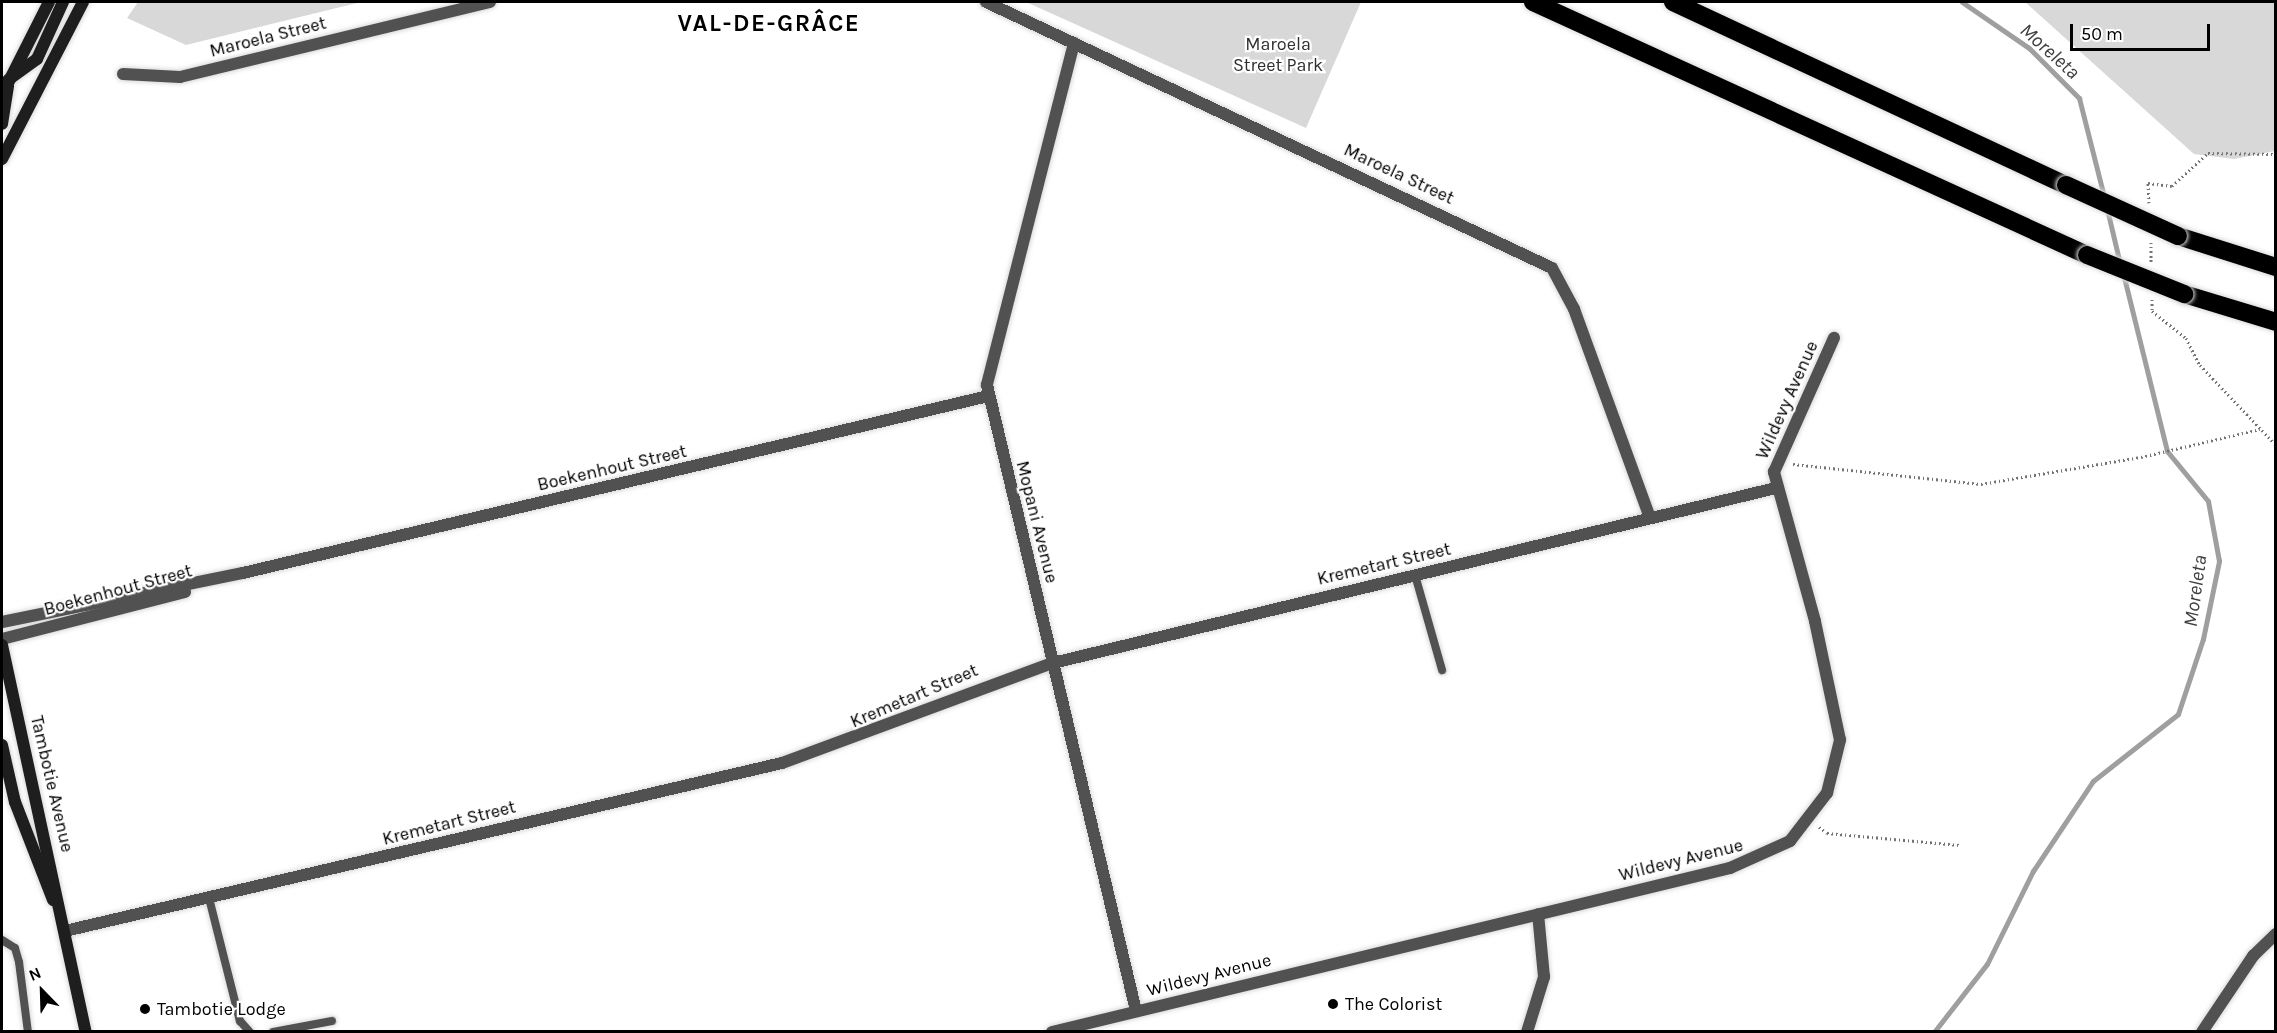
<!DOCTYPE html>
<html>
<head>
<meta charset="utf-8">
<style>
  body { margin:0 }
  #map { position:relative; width:2277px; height:1033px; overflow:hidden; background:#fff; font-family:Karla,sans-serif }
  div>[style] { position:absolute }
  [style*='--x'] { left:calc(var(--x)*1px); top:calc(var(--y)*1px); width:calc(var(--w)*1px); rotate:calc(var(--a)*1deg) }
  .green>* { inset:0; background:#d8d8d8 }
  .stream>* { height:5px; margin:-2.5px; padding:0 2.5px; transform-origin:2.5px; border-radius:2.5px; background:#9f9f9f }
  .path>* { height:3px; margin-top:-1.5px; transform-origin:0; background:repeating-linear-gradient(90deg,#737373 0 1.5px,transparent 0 4.5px) }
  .roads { filter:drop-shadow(0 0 2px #dbdbdb) drop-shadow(0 0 2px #dbdbdb) }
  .lane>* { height:8px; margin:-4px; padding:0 4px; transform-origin:4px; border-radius:4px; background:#515151 }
  .street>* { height:12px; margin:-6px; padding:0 6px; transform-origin:6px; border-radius:6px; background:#515151 }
  .secondary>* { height:12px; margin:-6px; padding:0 6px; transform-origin:6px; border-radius:6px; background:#1e1e1e }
  .highway>* { height:18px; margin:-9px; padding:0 9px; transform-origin:9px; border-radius:9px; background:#000 }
  .bridges { filter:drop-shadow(0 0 2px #dbdbdb) drop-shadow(0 0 2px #dbdbdb) }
  .highway-bridge>* { height:18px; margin:-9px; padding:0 9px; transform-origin:9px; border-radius:9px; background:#000 }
  .dots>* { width:16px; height:16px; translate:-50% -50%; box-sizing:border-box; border:3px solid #fff; border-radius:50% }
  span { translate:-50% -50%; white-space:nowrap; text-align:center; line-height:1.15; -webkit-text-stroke:4.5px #fff; paint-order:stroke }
  .street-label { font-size:18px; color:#000 }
  .park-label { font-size:18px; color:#2f2f2f }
  .poi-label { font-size:18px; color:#000 }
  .left { translate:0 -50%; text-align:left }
  .water-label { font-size:20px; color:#404040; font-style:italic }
  .district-label { font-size:24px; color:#000; font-weight:700; letter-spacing:1.5px }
  .frame { position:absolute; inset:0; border:3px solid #000; pointer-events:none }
  .north { position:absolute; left:12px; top:961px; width:60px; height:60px; -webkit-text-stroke:4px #fff; paint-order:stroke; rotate:337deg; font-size:16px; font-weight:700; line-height:24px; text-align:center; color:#000 }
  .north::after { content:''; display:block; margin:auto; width:21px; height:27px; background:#000; clip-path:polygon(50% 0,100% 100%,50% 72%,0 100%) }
  .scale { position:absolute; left:2070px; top:24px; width:140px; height:27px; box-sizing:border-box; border:3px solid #000; border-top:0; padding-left:8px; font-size:18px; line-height:21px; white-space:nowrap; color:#000; -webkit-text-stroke:4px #fff; paint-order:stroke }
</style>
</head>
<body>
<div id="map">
  <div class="green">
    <div style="clip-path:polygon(138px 2px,361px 2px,186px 45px,127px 18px)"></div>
    <div style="clip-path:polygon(1026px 2px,1361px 2px,1306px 128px)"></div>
    <div style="clip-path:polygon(2025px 2px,2275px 2px,2275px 151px,2234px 159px,2194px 154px)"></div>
  </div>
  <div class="stream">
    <div style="--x:1962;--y:2;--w:81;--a:34.5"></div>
    <div style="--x:2029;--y:48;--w:71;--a:45"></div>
    <div style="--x:2079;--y:98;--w:102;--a:75.8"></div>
    <div style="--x:2107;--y:209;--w:57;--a:76.7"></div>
    <div style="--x:1934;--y:1032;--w:86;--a:-52.1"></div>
    <div style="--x:1987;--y:964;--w:104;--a:-63.7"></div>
    <div style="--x:2033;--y:871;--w:108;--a:-56.3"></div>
    <div style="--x:2093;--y:781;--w:108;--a:-38.2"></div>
    <div style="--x:2178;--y:714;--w:79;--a:-71.6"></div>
    <div style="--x:2203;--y:639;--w:80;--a:-78.4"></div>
    <div style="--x:2219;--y:561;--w:61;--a:-100.4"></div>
    <div style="--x:2208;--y:501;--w:65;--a:-129.4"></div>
    <div style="--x:2167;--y:451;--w:183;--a:-103.9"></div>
  </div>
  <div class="path">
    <div style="--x:2149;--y:203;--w:20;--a:-93"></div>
    <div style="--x:2148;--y:183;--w:24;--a:7"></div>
    <div style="--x:2172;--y:186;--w:49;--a:-42.5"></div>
    <div style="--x:2208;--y:153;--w:68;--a:0.8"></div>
    <div style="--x:2151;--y:242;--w:21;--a:90"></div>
    <div style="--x:2152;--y:299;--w:12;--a:90"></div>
    <div style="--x:2152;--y:311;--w:43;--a:38.5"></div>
    <div style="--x:2186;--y:338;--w:30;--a:63"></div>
    <div style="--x:2200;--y:365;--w:110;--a:46.5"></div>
    <div style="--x:1793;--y:464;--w:189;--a:6.1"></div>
    <div style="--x:1981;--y:484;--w:162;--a:-9.6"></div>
    <div style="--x:2141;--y:457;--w:122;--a:-13.2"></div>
    <div style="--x:1819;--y:827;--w:10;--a:37"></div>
    <div style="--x:1827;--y:833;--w:133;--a:5.2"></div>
  </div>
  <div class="roads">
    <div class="lane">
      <div style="--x:1415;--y:575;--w:99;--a:74.1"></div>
      <div style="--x:209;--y:898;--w:127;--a:75.9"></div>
      <div style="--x:240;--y:1021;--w:15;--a:48"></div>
      <div style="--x:2;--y:940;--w:15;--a:32"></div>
      <div style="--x:15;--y:948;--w:15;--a:74"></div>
      <div style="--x:19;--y:962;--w:71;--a:82.7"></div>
      <div style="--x:273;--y:1032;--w:60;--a:-10.6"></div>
    </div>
    <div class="street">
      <div style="--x:986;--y:2;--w:625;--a:25.17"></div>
      <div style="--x:1552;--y:268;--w:47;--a:61.8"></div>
      <div style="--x:1574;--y:309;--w:222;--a:70"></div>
      <div style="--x:1074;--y:43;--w:353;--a:104.3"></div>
      <div style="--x:987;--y:385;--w:643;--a:76.61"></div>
      <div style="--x:123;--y:74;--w:57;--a:3"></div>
      <div style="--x:180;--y:77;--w:319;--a:-13.6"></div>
      <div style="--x:2;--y:622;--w:246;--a:-11.5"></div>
      <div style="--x:243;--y:573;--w:766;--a:-13.36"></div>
      <div style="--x:2;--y:639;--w:189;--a:-14.4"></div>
      <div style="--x:65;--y:931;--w:736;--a:-13.19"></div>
      <div style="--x:782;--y:763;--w:289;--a:-20.3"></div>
      <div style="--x:1053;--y:663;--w:744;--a:-13.61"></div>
      <div style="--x:1052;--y:1032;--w:698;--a:-13.6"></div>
      <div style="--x:1730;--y:868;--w:66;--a:-24.2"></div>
      <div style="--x:1790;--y:841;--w:61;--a:-52.4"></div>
      <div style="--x:1827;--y:793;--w:55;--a:-76.2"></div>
      <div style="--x:1840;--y:740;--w:122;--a:-101.9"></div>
      <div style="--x:1815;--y:621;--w:155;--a:-105.4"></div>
      <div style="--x:1774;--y:472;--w:147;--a:-65.9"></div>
      <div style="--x:1527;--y:1032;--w:58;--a:-72.8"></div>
      <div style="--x:1544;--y:977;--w:63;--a:-95.4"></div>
      <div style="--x:2202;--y:1032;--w:92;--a:-56.1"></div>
      <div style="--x:2253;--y:956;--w:32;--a:-44"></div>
    </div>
    <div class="secondary">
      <div style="--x:8;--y:80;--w:36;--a:-36"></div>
      <div style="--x:37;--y:59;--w:63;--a:-65.5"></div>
      <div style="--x:2;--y:95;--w:104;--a:-63.2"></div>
      <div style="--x:2;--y:124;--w:39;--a:-81"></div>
      <div style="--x:2;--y:159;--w:177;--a:-62.7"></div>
      <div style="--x:2;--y:645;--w:396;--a:77.8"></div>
      <div style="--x:2;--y:745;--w:58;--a:77.2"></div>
      <div style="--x:15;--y:802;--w:105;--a:68.8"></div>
    </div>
    <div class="highway">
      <div style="--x:1533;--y:2;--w:609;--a:24.55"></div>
      <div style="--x:1673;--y:2;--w:434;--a:25"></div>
      <div style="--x:2178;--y:236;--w:103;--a:17.6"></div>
      <div style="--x:2184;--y:294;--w:96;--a:16.9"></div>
    </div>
  </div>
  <div class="bridges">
    <div class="highway-bridge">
      <div style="--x:2066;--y:185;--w:123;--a:24.5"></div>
      <div style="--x:2087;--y:255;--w:105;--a:21.9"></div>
    </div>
  </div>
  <div class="dots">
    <div style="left:1333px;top:1004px;background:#000"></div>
    <div style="left:145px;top:1009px;background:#000"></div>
  </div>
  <div class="street-label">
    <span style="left:268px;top:37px;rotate:-14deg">Maroela Street</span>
    <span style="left:1399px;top:174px;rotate:25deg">Maroela Street</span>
    <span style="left:1787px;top:400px;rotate:-66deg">Wildevy Avenue</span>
    <span style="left:612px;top:468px;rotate:-13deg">Boekenhout Street</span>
    <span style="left:1037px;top:522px;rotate:76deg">Mopani Avenue</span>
    <span style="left:1384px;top:564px;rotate:-13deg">Kremetart Street</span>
    <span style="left:118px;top:590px;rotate:-15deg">Boekenhout Street</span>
    <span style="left:914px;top:696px;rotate:-23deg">Kremetart Street</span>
    <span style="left:52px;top:784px;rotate:77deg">Tambotie Avenue</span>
    <span style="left:449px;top:823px;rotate:-14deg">Kremetart Street</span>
    <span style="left:1681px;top:860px;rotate:-14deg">Wildevy Avenue</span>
    <span style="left:1209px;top:975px;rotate:-14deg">Wildevy Avenue</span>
  </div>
  <div class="park-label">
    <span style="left:1278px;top:55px">Maroela<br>Street Park</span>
  </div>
  <div class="poi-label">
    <span class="left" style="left:1345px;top:1004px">The Colorist</span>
    <span class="left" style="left:157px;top:1009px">Tambotie Lodge</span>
  </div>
  <div class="water-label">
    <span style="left:2050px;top:51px;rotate:42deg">Moreleta</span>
    <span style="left:2195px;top:591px;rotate:-82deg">Moreleta</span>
  </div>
  <div class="district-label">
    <span style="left:769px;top:24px">VAL-DE-GRÂCE</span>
  </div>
  <div class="frame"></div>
  <div class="north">N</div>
  <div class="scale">50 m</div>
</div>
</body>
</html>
